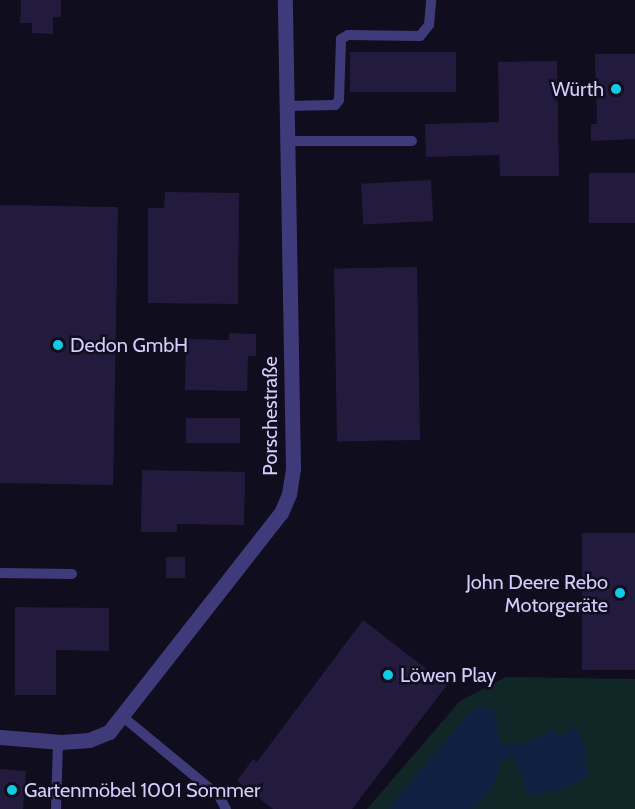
<!DOCTYPE html>
<html>
<head>
<meta charset="utf-8">
<style>
  body { margin:0 }
  #map { position:relative; width:635px; height:809px; overflow:hidden; background:#100d1e; font-family:Cabin,sans-serif }
  div>[style] { position:absolute }
  [style*='--x'] { left:calc(var(--x)*1px); top:calc(var(--y)*1px); width:calc(var(--w)*1px); rotate:calc(var(--a)*1deg) }
  .green>* { inset:0; background:#112727 }
  .water>* { inset:0; background:#0f2140 }
  .building>* { inset:0; background:#221b3d; transform-origin:0 0 }
  .service>* { height:10px; margin:-5px; padding:0 5px; transform-origin:5px; border-radius:5px; background:#3f3b7a }
  .minor>* { height:15px; margin:-7.5px; padding:0 7.5px; transform-origin:7.5px; border-radius:7.5px; background:#3f3b7a }
  .dots>* { width:16px; height:16px; translate:-50% -50%; box-sizing:border-box; border:3px solid #100d1e; border-radius:50% }
  span { translate:-50% -50%; white-space:nowrap; text-align:center; line-height:1.15; -webkit-text-stroke:5px #100d1e; paint-order:stroke }
  .poi-label { font-size:20px; color:#d4cdfc }
  .right { translate:-100% -50%; text-align:right }
  .left { translate:0 -50%; text-align:left }
  .street-label { font-size:20px; color:#d4cdfc }
</style>
</head>
<body>
<div id="map">
  <div class="green">
    <div style="clip-path:polygon(506px 677px,635px 679px,635px 809px,367px 809px,460px 701px)"></div>
  </div>
  <div class="water">
    <div style="clip-path:polygon(479px 706px,496px 711px,498px 734px,502px 743px,509px 745px,538px 739px,552px 730px,563px 736px,571px 727px,577px 730px,584px 743px,588px 777px,556px 791px,528px 795px,514px 756px,502px 760px,491px 791px,471px 809px,388px 809px,468px 714px)"></div>
  </div>
  <div class="building">
    <div style="clip-path:polygon(21px 0,61px 0,61px 17px,53px 17px,53px 34px,32px 33px,32px 23px,20px 23px)"></div>
    <div style="left:350px;top:52px;width:106px;height:40px"></div>
    <div style="clip-path:polygon(595px 54px,635px 54px,635px 139px,591px 141px,591px 124px,597px 124px)"></div>
    <div style="clip-path:polygon(557px 61px,559px 176px,500px 176px,499px 155px,426px 157px,425px 124px,499px 122px,498px 62px)"></div>
    <div style="left:635px;top:173px;width:50px;height:46px;rotate:90deg"></div>
    <div style="left:431px;top:180px;width:41px;height:70px;rotate:87deg"></div>
    <div style="clip-path:polygon(165px 192px,239px 193px,238px 304px,148px 303px,148px 208px,164px 208px)"></div>
    <div style="left:0;top:205px;width:118px;height:278px;rotate:1deg"></div>
    <div style="left:417px;top:267px;width:173px;height:83px;rotate:89deg"></div>
    <div style="clip-path:polygon(229px 333px,256px 334px,256px 356px,248px 356px,247px 391px,185px 390px,186px 339px,229px 340px)"></div>
    <div style="left:186px;top:418px;width:54px;height:25px"></div>
    <div style="clip-path:polygon(142px 470px,245px 472px,244px 525px,177px 524px,177px 532px,141px 532px)"></div>
    <div style="left:582px;top:533px;width:53px;height:137px"></div>
    <div style="left:166px;top:557px;width:19px;height:21px"></div>
    <div style="clip-path:polygon(15px 607px,109px 608px,109px 651px,56px 650px,56px 695px,15px 695px)"></div>
    <div style="clip-path:polygon(363px 620px,447px 685px,352px 809px,273px 809px,237px 781px,253px 759px,257px 762px)"></div>
    <div style="clip-path:polygon(0 769px,26px 771px,23px 809px,0 809px)"></div>
  </div>
  <div class="service">
    <div style="--x:287;--y:106;--w:48;--a:-1.2"></div>
    <div style="--x:335;--y:105;--w:6;--a:-51"></div>
    <div style="--x:339;--y:100;--w:61;--a:-88.1"></div>
    <div style="--x:341;--y:39;--w:8;--a:-30"></div>
    <div style="--x:348;--y:35;--w:72;--a:0.8"></div>
    <div style="--x:420;--y:36;--w:14;--a:-51"></div>
    <div style="--x:429;--y:25;--w:25;--a:-85"></div>
    <div style="--x:288;--y:141;--w:124;--a:0"></div>
    <div style="--x:0;--y:573;--w:72;--a:0.8"></div>
    <div style="--x:123;--y:717;--w:124;--a:39.5"></div>
    <div style="--x:219;--y:796;--w:15;--a:62"></div>
    <div style="--x:56;--y:809;--w:67;--a:-88.3"></div>
  </div>
  <div class="minor">
    <div style="--x:0;--y:737;--w:61;--a:4.7"></div>
    <div style="--x:61;--y:742;--w:28;--a:-4"></div>
    <div style="--x:89;--y:740;--w:22;--a:-22"></div>
    <div style="--x:109;--y:732;--w:278;--a:-51.9"></div>
    <div style="--x:281;--y:513;--w:21;--a:-67"></div>
    <div style="--x:289;--y:494;--w:26;--a:-81"></div>
    <div style="--x:293;--y:468;--w:468;--a:-91"></div>
  </div>
  <div class="dots">
    <div style="left:616px;top:89px;background:#0fcce6"></div>
    <div style="left:58px;top:345px;background:#0fcce6"></div>
    <div style="left:620px;top:593px;background:#0fcce6"></div>
    <div style="left:388px;top:675px;background:#0fcce6"></div>
    <div style="left:12px;top:790px;background:#0fcce6"></div>
  </div>
  <div class="poi-label">
    <span class="right" style="left:604px;top:89px">Würth</span>
    <span class="left" style="left:70px;top:345px">Dedon GmbH</span>
    <span class="right" style="left:608px;top:594px">John Deere Rebo<br>Motorgeräte</span>
    <span class="left" style="left:400px;top:675px">Löwen Play</span>
    <span class="left" style="left:24px;top:790px">Gartenmöbel 1001 Sommer</span>
  </div>
  <div class="street-label">
    <span style="left:270px;top:416px;rotate:-90deg">Porschestraße</span>
  </div>
</div>
</body>
</html>
